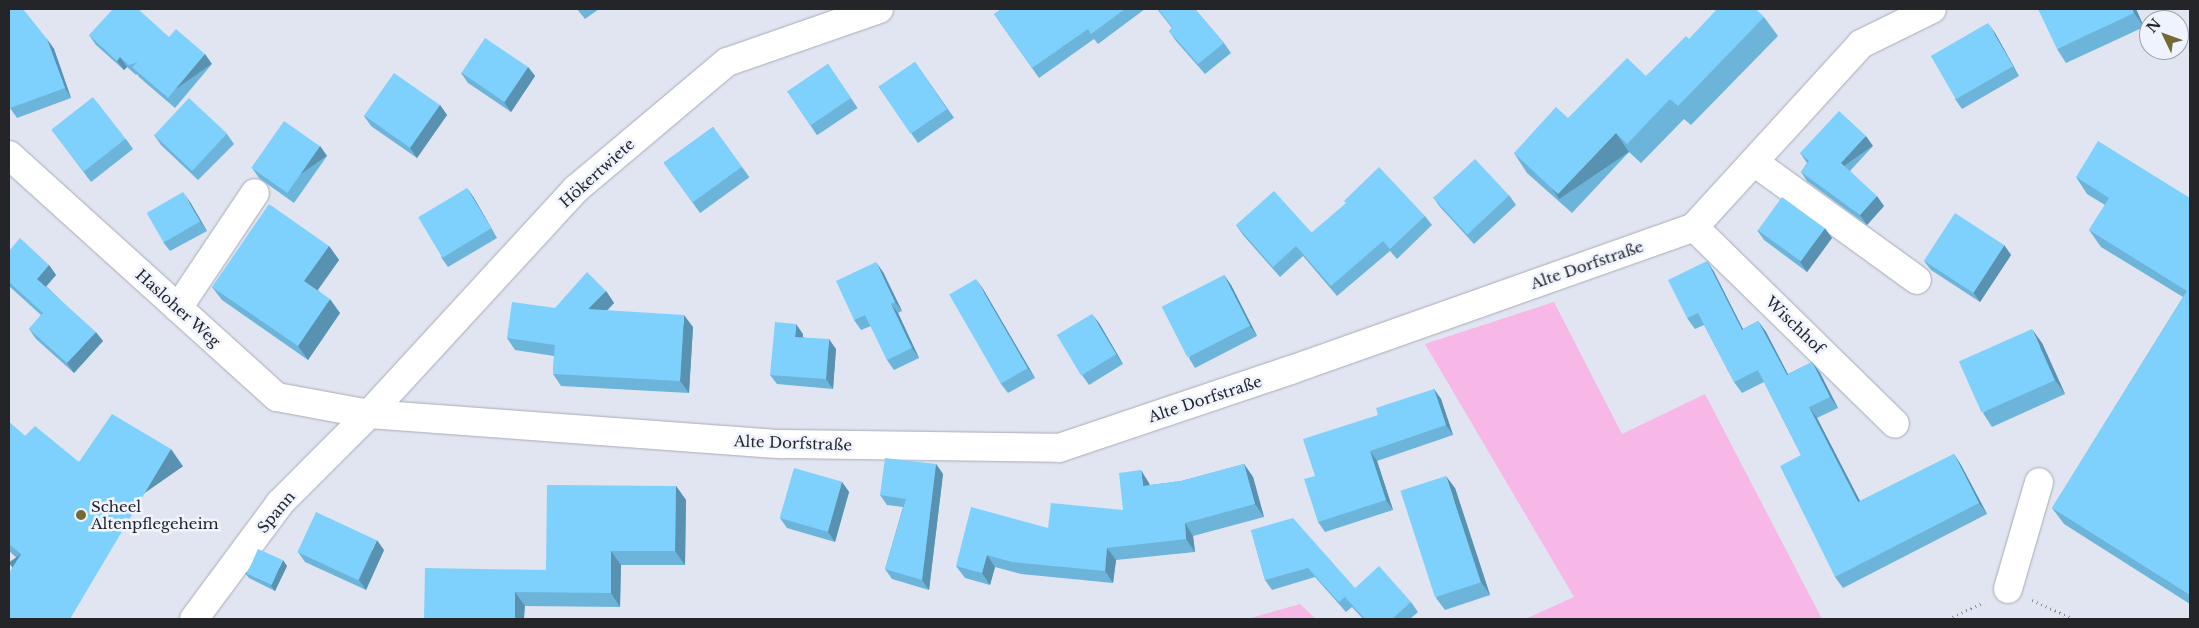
<!DOCTYPE html>
<html>
<head>
<meta charset="utf-8">
<style>
  body { margin:0 }
  #map { position:relative; width:2199px; height:628px; overflow:hidden; background:#e1e5f1; font-family:"Libre Baskerville",serif }
  div>[style] { position:absolute }
  [style*='--x'] { left:calc(var(--x)*1px); top:calc(var(--y)*1px); width:calc(var(--w)*1px); rotate:calc(var(--a)*1deg) }
  .green>* { inset:0; background:#f8b8e7 }
  .path>* { height:3px; margin-top:-1.5px; transform-origin:0; background:repeating-linear-gradient(90deg,#898c94 0 1px,transparent 0 5px) }
  .roads { filter:drop-shadow(0 0 1px #a7abb6) drop-shadow(0 0 1px #a7abb6) }
  .minor>* { height:28px; margin:-14px; padding:0 14px; transform-origin:14px; border-radius:14px; background:#fff }
  .wall>* { inset:0; background:#6db4da; transform-origin:0 0 }
  .shaded-wall>* { inset:0; background:#5992b1; transform-origin:0 0 }
  .building>* { inset:0; background:#7fd1fd; transform-origin:0 0 }
  .dots>* { width:14px; height:14px; translate:-50% -50%; box-sizing:border-box; border:2px solid #eef3fe; border-radius:50% }
  span { translate:-50% -50%; white-space:nowrap; text-align:center; line-height:1.15; -webkit-text-stroke:5px #eef3fe; paint-order:stroke }
  .street-label { font-size:15px; color:#242529 }
  .poi-label { font-size:15px; color:#242529 }
  .left { translate:0 -50%; text-align:left }
  .frame { position:absolute; inset:0; border:10px solid #242529; pointer-events:none }
  .north { position:absolute; left:2139px; top:10px; width:50px; height:50px; box-sizing:border-box; background:#eef3fe; border:1px solid #9da1a9; border-radius:50%; rotate:312deg; font-size:14px; font-weight:700; line-height:20px; text-align:center; color:#242529 }
  .north::after { content:''; display:block; margin:auto; width:18px; height:22px; background:#756936; clip-path:polygon(50% 0,100% 100%,50% 72%,0 100%) }
</style>
</head>
<body>
<div id="map">
  <div class="green">
    <div style="clip-path:polygon(1554px 302px,1622px 434px,1705px 394px,1822px 619px,1525px 619px,1574px 597px,1425px 344px)"></div>
    <div style="clip-path:polygon(1300px 604px,1316px 619px,1247px 619px)"></div>
  </div>
  <div class="path">
    <div style="--x:2032;--y:600;--w:46;--a:24.3"></div>
    <div style="--x:1948;--y:619;--w:40;--a:-25"></div>
  </div>
  <div class="roads">
    <div class="minor">
      <div style="--x:9;--y:155;--w:361;--a:42.1"></div>
      <div style="--x:277;--y:397;--w:94;--a:10.5"></div>
      <div style="--x:369;--y:414;--w:414;--a:4.2"></div>
      <div style="--x:782;--y:444;--w:277;--a:0.8"></div>
      <div style="--x:1059;--y:448;--w:245;--a:-18.6"></div>
      <div style="--x:1291;--y:370;--w:428;--a:-19.5"></div>
      <div style="--x:1694;--y:227;--w:248;--a:-47.6"></div>
      <div style="--x:1861;--y:44;--w:79;--a:-26.2"></div>
      <div style="--x:1754;--y:162;--w:201;--a:35.9"></div>
      <div style="--x:1694;--y:227;--w:281;--a:44.4"></div>
      <div style="--x:178;--y:308;--w:138;--a:-56.2"></div>
      <div style="--x:2008;--y:589;--w:111;--a:-73.8"></div>
      <div style="--x:194;--y:619;--w:144;--a:-53.4"></div>
      <div style="--x:280;--y:503;--w:126;--a:-45"></div>
      <div style="--x:369;--y:414;--w:306;--a:-47.4"></div>
      <div style="--x:576;--y:189;--w:197;--a:-40.1"></div>
      <div style="--x:727;--y:62;--w:161;--a:-19.2"></div>
    </div>
  </div>
  <div class="wall">
    <div style="clip-path:polygon(577px 9px,599px 9px,585px 19px)"></div>
    <div style="clip-path:polygon(1033px 9px,1145px 9px,1098px 44px,1094px 39px,1039px 78px,994px 14px)"></div>
    <div style="clip-path:polygon(1157px 9px,1195px 9px,1224px 43px,1231px 53px,1205px 74px,1176px 41px,1169px 31px,1172px 28px)"></div>
    <div style="clip-path:polygon(2136px 9px,2144px 27px,2066px 63px,2057px 49px)"></div>
    <div style="clip-path:polygon(1764px 17px,1778px 36px,1691px 125px,1684px 119px,1641px 163px,1629px 152px,1572px 213px,1527px 173px,1514px 153px,1568px 118px,1646px 76px,1689px 39px)"></div>
    <div style="clip-path:polygon(1995px 33px,2019px 76px,1962px 109px,1955px 99px)"></div>
    <div style="clip-path:polygon(89px 35px,169px 37px,212px 64px,175px 108px,139px 77px,137px 74px,136px 75px,127px 67px,124px 70px,96px 45px)"></div>
    <div style="clip-path:polygon(47px 39px,54px 49px,71px 98px,17px 118px,10px 108px)"></div>
    <div style="left:915px;top:62px;width:68px;height:44px;rotate:55deg"></div>
    <div style="left:828px;top:64px;width:53px;height:49px;rotate:56deg"></div>
    <div style="clip-path:polygon(528px 67px,535px 76px,511px 112px,468px 83px,461px 73px)"></div>
    <div style="clip-path:polygon(440px 105px,447px 115px,417px 158px,371px 126px,364px 116px)"></div>
    <div style="left:713px;top:127px;width:62px;height:61px;rotate:54deg"></div>
    <div style="clip-path:polygon(52px 130px,126px 139px,133px 149px,91px 182px)"></div>
    <div style="clip-path:polygon(227px 134px,234px 144px,198px 180px,161px 145px,154px 135px)"></div>
    <div style="clip-path:polygon(320px 146px,327px 156px,294px 203px,259px 178px,252px 168px)"></div>
    <div style="clip-path:polygon(1873px 146px,1850px 171px,1884px 206px,1867px 225px,1807px 181px,1801px 172px,1807px 163px,1800px 153px)"></div>
    <div style="clip-path:polygon(2076px 177px,2190px 198px,2190px 604px,2064px 524px,2052px 508px,2183px 297px,2101px 247px,2089px 230px,2105px 205px,2087px 194px)"></div>
    <div style="clip-path:polygon(467px 188px,474px 198px,497px 238px,448px 267px,441px 257px)"></div>
    <div style="clip-path:polygon(1509px 195px,1516px 205px,1474px 244px,1440px 207px,1433px 197px)"></div>
    <div style="clip-path:polygon(190px 202px,207px 231px,170px 251px,163px 242px)"></div>
    <div style="clip-path:polygon(1425px 216px,1432px 225px,1397px 259px,1390px 251px,1337px 296px,1303px 256px,1280px 277px,1243px 235px,1236px 225px,1312px 233px)"></div>
    <div style="clip-path:polygon(1757px 230px,1832px 238px,1807px 272px,1764px 240px)"></div>
    <div style="clip-path:polygon(2004px 245px,2011px 255px,1980px 302px,1931px 270px,1924px 261px)"></div>
    <div style="clip-path:polygon(329px 246px,339px 260px,318px 290px,340px 313px,308px 360px,222px 300px,212px 287px)"></div>
    <div style="clip-path:polygon(9px 251px,49px 265px,56px 275px,46px 286px,103px 341px,74px 373px,36px 339px,29px 329px,41px 315px,9px 286px)"></div>
    <div style="clip-path:polygon(1707px 261px,1714px 272px,1743px 329px,1758px 321px,1766px 332px,1788px 374px,1812px 362px,1820px 373px,1838px 408px,1817px 418px,1860px 501px,1954px 454px,1961px 465px,1987px 514px,1843px 588px,1835px 577px,1801px 455px,1764px 382px,1742px 393px,1734px 382px,1704px 325px,1695px 329px,1687px 318px)"></div>
    <div style="clip-path:polygon(883px 272px,902px 311px,898px 313px,919px 358px,894px 370px,887px 360px,871px 326px,861px 330px,854px 320px)"></div>
    <div style="clip-path:polygon(1224px 275px,1231px 285px,1257px 336px,1195px 368px,1189px 358px)"></div>
    <div style="clip-path:polygon(983px 289px,1035px 378px,1008px 393px,1001px 384px)"></div>
    <div style="clip-path:polygon(606px 291px,614px 303px,607px 311px,693px 327px,689px 393px,561px 386px,553px 374px,554px 356px,515px 350px,507px 338px,555px 308px)"></div>
    <div style="clip-path:polygon(1099px 323px,1123px 364px,1089px 385px,1082px 375px)"></div>
    <div style="clip-path:polygon(803px 334px,803px 337px,836px 349px,833px 389px,777px 384px,770px 375px)"></div>
    <div style="clip-path:polygon(2042px 343px,2065px 394px,1992px 427px,1983px 413px)"></div>
    <div style="clip-path:polygon(1434px 389px,1441px 399px,1453px 435px,1377px 461px,1393px 510px,1325px 532px,1318px 522px,1315px 476px,1378px 415px)"></div>
    <div style="clip-path:polygon(9px 422px,25px 436px,79px 462px,183px 466px,18px 559px,9px 551px)"></div>
    <div style="clip-path:polygon(936px 464px,943px 474px,929px 590px,892px 579px,885px 569px,903px 507px,887px 505px,880px 495px)"></div>
    <div style="clip-path:polygon(1244px 464px,1253px 477px,1264px 517px,1193px 536px,1195px 552px,1116px 560px,1113px 583px,1021px 574px,995px 567px,990px 585px,965px 578px,956px 566px,1048px 528px,1123px 510px,1149px 483px,1150px 485px,1181px 481px)"></div>
    <div style="clip-path:polygon(842px 482px,849px 492px,835px 542px,787px 528px,780px 518px)"></div>
    <div style="clip-path:polygon(676px 486px,686px 500px,685px 565px,621px 565px,620px 607px,525px 606px,424px 619px,546px 570px)"></div>
    <div style="clip-path:polygon(1455px 488px,1490px 595px,1445px 610px,1436px 598px)"></div>
    <div style="clip-path:polygon(1251px 530px,1355px 588px,1411px 602px,1418px 612px,1410px 619px,1363px 619px,1352px 607px,1346px 612px,1315px 577px,1272px 590px,1265px 580px)"></div>
    <div style="clip-path:polygon(384px 550px,366px 590px,305px 562px,298px 552px)"></div>
    <div style="clip-path:polygon(287px 566px,275px 591px,249px 578px,245px 573px)"></div>
  </div>
  <div class="shaded-wall">
    <div style="clip-path:polygon(2132px 9px,2136px 9px,2144px 27px,2134px 13px)"></div>
    <div style="clip-path:polygon(1988px 23px,1995px 33px,2019px 76px,2013px 66px)"></div>
    <div style="clip-path:polygon(47px 39px,54px 49px,71px 98px,65px 88px)"></div>
    <div style="left:205px;top:54px;width:12px;height:57px;rotate:55deg"></div>
    <div style="clip-path:polygon(120px 57px,127px 67px,124px 70px,117px 61px)"></div>
    <div style="clip-path:polygon(528px 67px,535px 76px,511px 112px,504px 102px)"></div>
    <div style="clip-path:polygon(440px 105px,447px 115px,417px 158px,410px 148px)"></div>
    <div style="left:1616px;top:133px;width:23px;height:84px;rotate:56deg"></div>
    <div style="left:1866px;top:136px;width:12px;height:37px;rotate:55deg"></div>
    <div style="left:320px;top:146px;width:12px;height:57px;rotate:55deg"></div>
    <div style="clip-path:polygon(467px 188px,474px 198px,497px 238px)"></div>
    <div style="clip-path:polygon(183px 192px,190px 202px,207px 231px,200px 221px)"></div>
    <div style="clip-path:polygon(1877px 196px,1884px 206px,1867px 225px,1860px 215px)"></div>
    <div style="clip-path:polygon(1825px 228px,1832px 238px,1807px 272px,1800px 262px)"></div>
    <div style="clip-path:polygon(2004px 245px,2011px 255px,1980px 302px,1973px 292px)"></div>
    <div style="clip-path:polygon(329px 246px,339px 260px,314px 295px,304px 281px)"></div>
    <div style="clip-path:polygon(1707px 261px,1714px 272px,1749px 341px,1742px 330px)"></div>
    <div style="clip-path:polygon(876px 262px,883px 272px,902px 311px,895px 302px)"></div>
    <div style="clip-path:polygon(49px 265px,56px 275px,44px 289px,37px 279px)"></div>
    <div style="clip-path:polygon(1224px 275px,1231px 285px,1257px 336px,1250px 326px)"></div>
    <div style="clip-path:polygon(976px 279px,983px 289px,1035px 378px,1028px 368px)"></div>
    <div style="clip-path:polygon(606px 291px,614px 303px,596px 321px,588px 309px)"></div>
    <div style="clip-path:polygon(330px 299px,340px 313px,308px 360px,298px 346px)"></div>
    <div style="clip-path:polygon(891px 304px,898px 313px,919px 358px,912px 348px)"></div>
    <div style="clip-path:polygon(1092px 314px,1099px 323px,1123px 364px,1116px 354px)"></div>
    <div style="clip-path:polygon(684px 315px,693px 327px,689px 393px,680px 381px)"></div>
    <div style="clip-path:polygon(1758px 321px,1766px 332px,1794px 386px,1787px 375px)"></div>
    <div style="clip-path:polygon(796px 324px,803px 334px,802px 346px,795px 337px)"></div>
    <div style="clip-path:polygon(2032px 329px,2042px 343px,2065px 394px,2055px 380px)"></div>
    <div style="clip-path:polygon(96px 332px,103px 341px,74px 373px,67px 363px)"></div>
    <div style="clip-path:polygon(829px 339px,836px 349px,833px 389px,826px 379px)"></div>
    <div style="clip-path:polygon(1812px 362px,1820px 373px,1838px 408px,1830px 397px)"></div>
    <div style="clip-path:polygon(1434px 389px,1441px 399px,1453px 435px,1446px 425px)"></div>
    <div style="clip-path:polygon(1809px 407px,1817px 418px,1866px 513px,1858px 502px)"></div>
    <div style="left:171px;top:449px;width:21px;height:198px;rotate:55deg"></div>
    <div style="clip-path:polygon(1370px 451px,1377px 461px,1393px 510px,1386px 500px)"></div>
    <div style="clip-path:polygon(1954px 454px,1961px 465px,1987px 514px,1979px 503px)"></div>
    <div style="clip-path:polygon(936px 464px,943px 474px,929px 590px,922px 580px)"></div>
    <div style="clip-path:polygon(1244px 464px,1253px 477px,1264px 517px,1255px 504px)"></div>
    <div style="clip-path:polygon(1141px 470px,1149px 483px,1151px 498px,1143px 486px)"></div>
    <div style="clip-path:polygon(1446px 476px,1455px 488px,1490px 595px,1481px 582px)"></div>
    <div style="clip-path:polygon(842px 482px,849px 492px,835px 542px,828px 532px)"></div>
    <div style="clip-path:polygon(676px 486px,686px 500px,685px 565px,675px 551px)"></div>
    <div style="clip-path:polygon(1185px 523px,1193px 536px,1195px 552px,1186px 539px)"></div>
    <div style="clip-path:polygon(377px 540px,384px 550px,366px 590px,359px 580px)"></div>
    <div style="clip-path:polygon(1107px 548px,1116px 560px,1113px 583px,1105px 571px)"></div>
    <div style="clip-path:polygon(611px 551px,621px 565px,620px 607px,611px 593px)"></div>
    <div style="clip-path:polygon(987px 555px,995px 567px,990px 585px,982px 573px)"></div>
    <div style="clip-path:polygon(283px 560px,287px 566px,275px 591px,271px 586px)"></div>
    <div style="clip-path:polygon(515px 592px,525px 606px,524px 619px,515px 619px)"></div>
  </div>
  <div class="building">
    <div style="clip-path:polygon(9px 9px,23px 9px,47px 39px,65px 88px,10px 108px,9px 104px)"></div>
    <div style="clip-path:polygon(113px 9px,138px 9px,169px 37px,176px 29px,205px 54px,168px 98px,132px 67px,138px 62px,129px 65px,120px 57px,117px 61px,89px 35px)"></div>
    <div style="clip-path:polygon(1001px 9px,1125px 9px,1091px 34px,1088px 29px,1032px 68px,994px 14px)"></div>
    <div style="clip-path:polygon(1158px 9px,1195px 9px,1224px 43px,1198px 64px,1169px 31px,1173px 28px)"></div>
    <div style="clip-path:polygon(1717px 9px,1756px 9px,1764px 17px,1678px 106px,1670px 99px,1627px 144px,1616px 133px,1558px 194px,1514px 153px,1556px 107px,1568px 118px,1627px 58px,1646px 76px,1686px 36px,1689px 39px)"></div>
    <div style="clip-path:polygon(2038px 9px,2132px 9px,2134px 13px,2057px 49px)"></div>
    <div style="left:1988px;top:23px;width:50px;height:66px;rotate:60deg"></div>
    <div style="left:485px;top:38px;width:52px;height:42px;rotate:34deg"></div>
    <div style="left:915px;top:62px;width:57px;height:44px;rotate:56deg"></div>
    <div style="left:828px;top:64px;width:41px;height:49px;rotate:56deg"></div>
    <div style="left:394px;top:73px;width:56px;height:52px;rotate:35deg"></div>
    <div style="left:93px;top:97px;width:53px;height:53px;rotate:52deg"></div>
    <div style="left:189px;top:98px;width:52px;height:51px;rotate:43deg"></div>
    <div style="clip-path:polygon(1839px 111px,1866px 136px,1841px 163px,1877px 196px,1860px 215px,1801px 172px,1809px 161px,1800px 153px)"></div>
    <div style="left:284px;top:121px;width:44px;height:57px;rotate:35deg"></div>
    <div style="left:713px;top:127px;width:49px;height:61px;rotate:54deg"></div>
    <div style="clip-path:polygon(2098px 141px,2190px 198px,2190px 595px,2052px 508px,2187px 291px,2089px 230px,2109px 198px,2076px 177px)"></div>
    <div style="left:1475px;top:159px;width:50px;height:57px;rotate:47deg"></div>
    <div style="clip-path:polygon(1379px 167px,1425px 216px,1390px 249px,1383px 241px,1331px 286px,1296px 246px,1273px 267px,1236px 225px,1274px 191px,1312px 233px,1304px 239px,1346px 203px,1344px 201px)"></div>
    <div style="left:467px;top:188px;width:47px;height:57px;rotate:59deg"></div>
    <div style="left:183px;top:192px;width:34px;height:42px;rotate:60deg"></div>
    <div style="left:1782px;top:197px;width:53px;height:41px;rotate:36deg"></div>
    <div style="clip-path:polygon(269px 204px,329px 246px,304px 281px,330px 299px,298px 346px,212px 287px)"></div>
    <div style="left:1955px;top:213px;width:59px;height:57px;rotate:33deg"></div>
    <div style="clip-path:polygon(20px 238px,49px 265px,37px 279px,96px 332px,67px 363px,29px 329px,43px 313px,9px 282px,9px 251px)"></div>
    <div style="clip-path:polygon(1707px 261px,1742px 330px,1758px 321px,1787px 375px,1812px 362px,1830px 397px,1809px 407px,1858px 502px,1954px 454px,1979px 503px,1835px 577px,1780px 466px,1801px 455px,1758px 370px,1734px 382px,1698px 313px,1687px 318px,1668px 280px)"></div>
    <div style="clip-path:polygon(876px 262px,895px 302px,891px 304px,912px 348px,887px 360px,865px 315px,854px 320px,836px 281px)"></div>
    <div style="clip-path:polygon(587px 272px,606px 291px,588px 309px,684px 315px,680px 381px,553px 374px,555px 345px,507px 338px,512px 302px,555px 308px)"></div>
    <div style="left:1224px;top:275px;width:57px;height:70px;rotate:63deg"></div>
    <div style="left:976px;top:279px;width:103px;height:31px;rotate:60deg"></div>
    <div style="left:1092px;top:314px;width:47px;height:41px;rotate:59deg"></div>
    <div style="clip-path:polygon(775px 322px,796px 324px,795px 337px,829px 339px,826px 379px,770px 375px)"></div>
    <div style="left:2032px;top:329px;width:56px;height:80px;rotate:66deg"></div>
    <div style="clip-path:polygon(1434px 389px,1446px 425px,1370px 451px,1386px 500px,1318px 522px,1304px 479px,1315px 476px,1303px 439px,1378px 415px,1376px 408px)"></div>
    <div style="clip-path:polygon(112px 414px,171px 449px,70px 619px,9px 619px,9px 573px,21px 554px,9px 544px,9px 422px,25px 436px,35px 426px,79px 462px)"></div>
    <div style="clip-path:polygon(885px 458px,936px 464px,922px 580px,885px 569px,906px 499px,880px 495px)"></div>
    <div style="clip-path:polygon(1244px 464px,1255px 504px,1185px 523px,1186px 539px,1107px 548px,1105px 571px,1012px 562px,987px 555px,982px 573px,956px 566px,971px 507px,1048px 528px,1051px 503px,1123px 510px,1119px 473px,1141px 470px,1143px 486px,1181px 481px)"></div>
    <div style="left:794px;top:468px;width:50px;height:52px;rotate:16deg"></div>
    <div style="left:1446px;top:476px;width:112px;height:48px;rotate:72deg"></div>
    <div style="clip-path:polygon(547px 485px,676px 486px,675px 551px,611px 551px,611px 593px,515px 592px,515px 619px,424px 619px,425px 568px,546px 570px)"></div>
    <div style="left:316px;top:512px;width:67px;height:44px;rotate:25deg"></div>
    <div style="clip-path:polygon(1293px 518px,1355px 588px,1379px 566px,1411px 602px,1392px 619px,1365px 619px,1345px 597px,1347px 595px,1339px 602px,1308px 568px,1265px 580px,1251px 530px)"></div>
    <div style="left:258px;top:549px;width:27px;height:27px;rotate:24deg"></div>
  </div>
  <div class="dots">
    <div style="left:81px;top:515px;background:#756936"></div>
  </div>
  <div class="street-label">
    <span style="left:597px;top:173px;rotate:-42deg">Hökertwiete</span>
    <span style="left:1587px;top:265px;rotate:-19deg">Alte Dorfstraße</span>
    <span style="left:178px;top:308px;rotate:42deg">Hasloher Weg</span>
    <span style="left:1795px;top:325px;rotate:44deg">Wischhof</span>
    <span style="left:1205px;top:399px;rotate:-18deg">Alte Dorfstraße</span>
    <span style="left:793px;top:443px;rotate:2deg">Alte Dorfstraße</span>
    <span style="left:276px;top:512px;rotate:-50deg">Spann</span>
  </div>
  <div class="poi-label">
    <span class="left" style="left:91px;top:515px">Scheel<br>Altenpflegeheim</span>
  </div>
  <div class="frame"></div>
  <div class="north">N</div>
</div>
</body>
</html>
